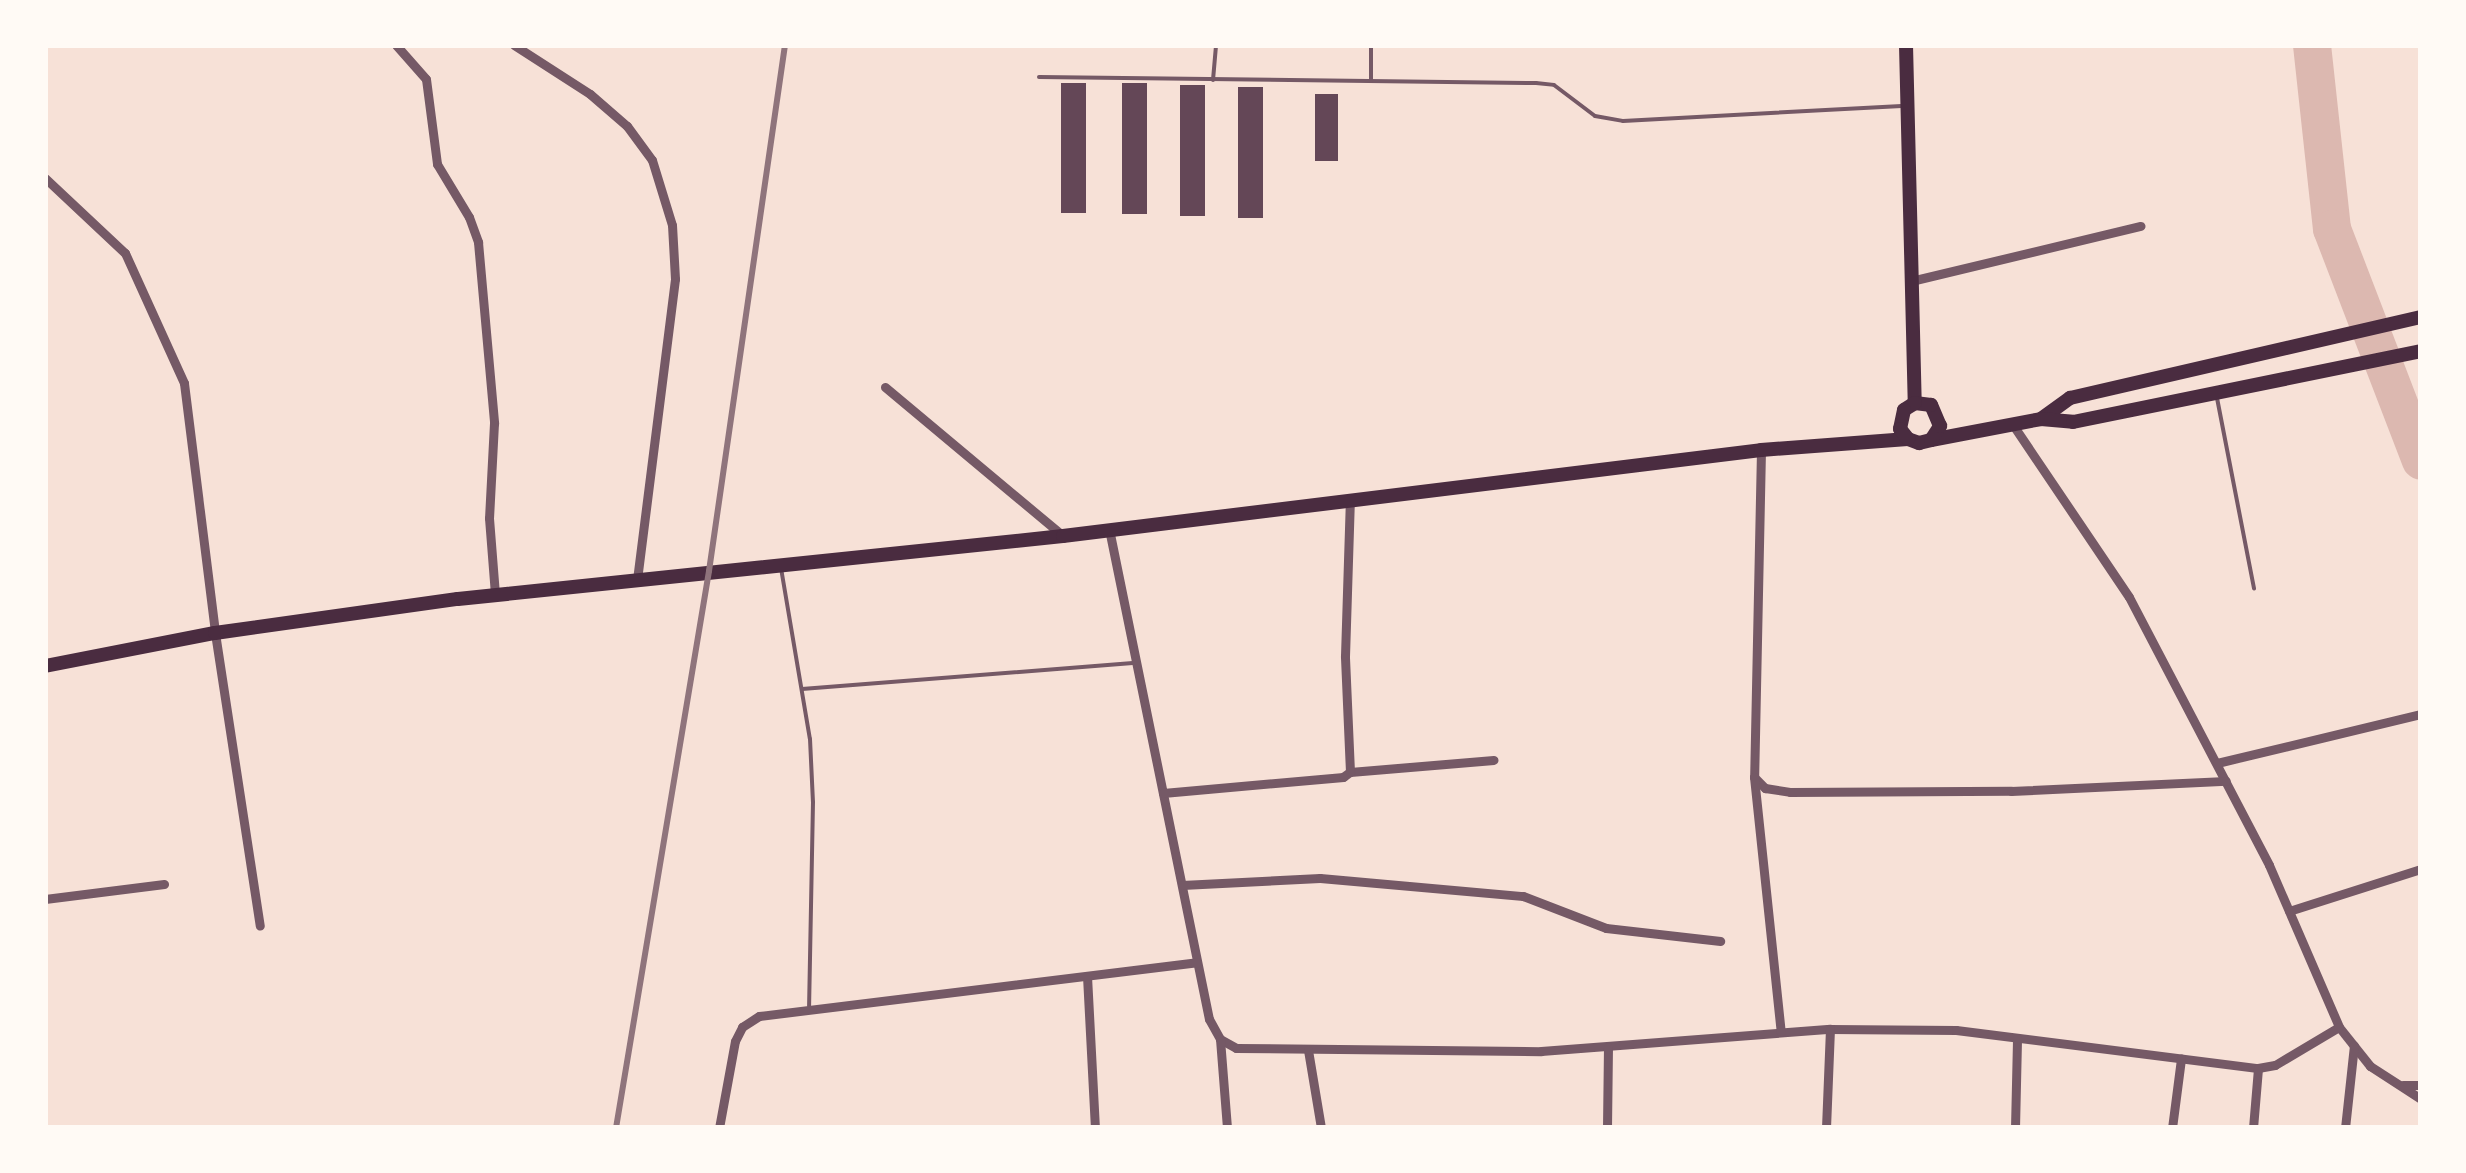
<!DOCTYPE html>
<html>
<head>
<meta charset="utf-8">
<style>
  body { margin:0 }
  #map { position:relative; width:2466px; height:1173px; overflow:hidden; background:#f7e1d7; font-family:Signika,sans-serif }
  div>[style] { position:absolute }
  [style*='--x'] { left:calc(var(--x)*1px); top:calc(var(--y)*1px); width:calc(var(--w)*1px); rotate:calc(var(--a)*1deg) }
  .river>* { height:38px; margin:-19px; padding:0 19px; transform-origin:19px; border-radius:19px; background:#dcb8b0 }
  .building>* { inset:0; background:#644757; transform-origin:0 0 }
  .service>* { height:4px; margin:-2px; padding:0 2px; transform-origin:2px; border-radius:2px; background:#755966 }
  .minor>* { height:9px; margin:-4.5px; padding:0 4.5px; transform-origin:4.5px; border-radius:4.5px; background:#755966 }
  .primary>* { height:14px; margin:-7px; padding:0 7px; transform-origin:7px; border-radius:7px; background:#4a2c40 }
  .trunk>* { height:14px; margin:-7px; padding:0 7px; transform-origin:7px; border-radius:7px; background:#4a2c40 }
  .rail>* { height:6px; margin:-3px; padding:0 3px; transform-origin:3px; border-radius:3px; background:#8f747c }
  span { translate:-50% -50%; white-space:nowrap; text-align:center; line-height:1.15; -webkit-text-stroke:10px #fffaf5; paint-order:stroke }
  .frame { position:absolute; inset:0; border:48px solid #fffaf5; pointer-events:none }
</style>
</head>
<body>
<div id="map">
  <div class="river">
    <div style="--x:2312;--y:45;--w:185;--a:83.8"></div>
    <div style="--x:2332;--y:229;--w:248;--a:69"></div>
  </div>
  <div class="building">
    <div style="left:1061px;top:83px;width:25px;height:130px"></div>
    <div style="left:1122px;top:83px;width:25px;height:131px"></div>
    <div style="left:1180px;top:85px;width:25px;height:131px"></div>
    <div style="left:1238px;top:87px;width:25px;height:131px"></div>
    <div style="left:1315px;top:94px;width:23px;height:67px"></div>
  </div>
  <div class="service">
    <div style="--x:1039;--y:77;--w:497;--a:0.7"></div>
    <div style="--x:1536;--y:83;--w:18;--a:6"></div>
    <div style="--x:1554;--y:85;--w:51;--a:37.1"></div>
    <div style="--x:1595;--y:116;--w:28;--a:10"></div>
    <div style="--x:1623;--y:121;--w:279;--a:-3.1"></div>
    <div style="--x:1213;--y:80;--w:35;--a:-85"></div>
    <div style="--x:1371;--y:81;--w:36;--a:-90"></div>
    <div style="--x:2217;--y:398;--w:194;--a:79"></div>
    <div style="--x:781;--y:568;--w:173;--a:80.4"></div>
    <div style="--x:810;--y:739;--w:63;--a:87.3"></div>
    <div style="--x:813;--y:802;--w:204;--a:91.1"></div>
    <div style="--x:802;--y:689;--w:335;--a:-4.5"></div>
  </div>
  <div class="minor">
    <div style="--x:396;--y:45;--w:45;--a:48.6"></div>
    <div style="--x:426;--y:79;--w:86;--a:82.6"></div>
    <div style="--x:437;--y:164;--w:62;--a:58.9"></div>
    <div style="--x:469;--y:217;--w:27;--a:70"></div>
    <div style="--x:478;--y:242;--w:182;--a:84.9"></div>
    <div style="--x:494;--y:423;--w:95;--a:93"></div>
    <div style="--x:489;--y:518;--w:77;--a:85.5"></div>
    <div style="--x:514;--y:45;--w:90;--a:32.8"></div>
    <div style="--x:590;--y:94;--w:49;--a:40.9"></div>
    <div style="--x:627;--y:126;--w:42;--a:53.7"></div>
    <div style="--x:652;--y:160;--w:68;--a:72.9"></div>
    <div style="--x:672;--y:225;--w:54;--a:86.8"></div>
    <div style="--x:675;--y:279;--w:302;--a:97.2"></div>
    <div style="--x:45;--y:178;--w:110;--a:43.2"></div>
    <div style="--x:125;--y:253;--w:143;--a:65.6"></div>
    <div style="--x:184;--y:383;--w:252;--a:82.9"></div>
    <div style="--x:215;--y:633;--w:296;--a:81.3"></div>
    <div style="--x:1911;--y:281;--w:236;--a:-13.5"></div>
    <div style="--x:885;--y:387;--w:232;--a:39.9"></div>
    <div style="--x:2013;--y:425;--w:207;--a:56"></div>
    <div style="--x:2129;--y:597;--w:302;--a:62.4"></div>
    <div style="--x:2269;--y:865;--w:176;--a:66.6"></div>
    <div style="--x:2339;--y:1027;--w:50;--a:51.5"></div>
    <div style="--x:2370;--y:1066;--w:61;--a:32.9"></div>
    <div style="--x:1761;--y:450;--w:327;--a:91.2"></div>
    <div style="--x:1754;--y:777;--w:16;--a:45"></div>
    <div style="--x:1765;--y:788;--w:25;--a:9"></div>
    <div style="--x:1790;--y:792;--w:221;--a:-0.3"></div>
    <div style="--x:2011;--y:791;--w:215;--a:-2.7"></div>
    <div style="--x:1109;--y:529;--w:500;--a:78.47"></div>
    <div style="--x:1209;--y:1019;--w:23;--a:61"></div>
    <div style="--x:1220;--y:1039;--w:18;--a:29"></div>
    <div style="--x:1236;--y:1048;--w:305;--a:0.6"></div>
    <div style="--x:1541;--y:1051;--w:290;--a:-4.4"></div>
    <div style="--x:1830;--y:1029;--w:126;--a:0.5"></div>
    <div style="--x:1956;--y:1030;--w:304;--a:7.2"></div>
    <div style="--x:2258;--y:1068;--w:17;--a:-10"></div>
    <div style="--x:2275;--y:1065;--w:74;--a:-30.7"></div>
    <div style="--x:2217;--y:763;--w:210;--a:-13.5"></div>
    <div style="--x:1350;--y:772;--w:144;--a:-4.8"></div>
    <div style="--x:1754;--y:777;--w:256;--a:84"></div>
    <div style="--x:1163;--y:793;--w:181;--a:-5.1"></div>
    <div style="--x:1343;--y:777;--w:9;--a:-36"></div>
    <div style="--x:1350;--y:772;--w:116;--a:-92.5"></div>
    <div style="--x:1345;--y:656;--w:158;--a:-88.2"></div>
    <div style="--x:1182;--y:885;--w:138;--a:-2.9"></div>
    <div style="--x:1320;--y:878;--w:204;--a:5.1"></div>
    <div style="--x:1523;--y:896;--w:89;--a:21.1"></div>
    <div style="--x:1606;--y:928;--w:115;--a:6.5"></div>
    <div style="--x:45;--y:899;--w:120;--a:-7.2"></div>
    <div style="--x:2289;--y:911;--w:139;--a:-17.7"></div>
    <div style="--x:1087;--y:976;--w:152;--a:87"></div>
    <div style="--x:1220;--y:1039;--w:89;--a:85.5"></div>
    <div style="--x:1308;--y:1050;--w:79;--a:80.5"></div>
    <div style="--x:2403;--y:1085;--w:18;--a:0"></div>
    <div style="--x:719;--y:1128;--w:88;--a:-79.6"></div>
    <div style="--x:735;--y:1041;--w:16;--a:-63"></div>
    <div style="--x:742;--y:1027;--w:20;--a:-33"></div>
    <div style="--x:759;--y:1016;--w:441;--a:-7"></div>
    <div style="--x:1607;--y:1128;--w:81;--a:-89.3"></div>
    <div style="--x:1826;--y:1128;--w:99;--a:-87.7"></div>
    <div style="--x:2015;--y:1128;--w:90;--a:-88.7"></div>
    <div style="--x:2172;--y:1128;--w:70;--a:-82.6"></div>
    <div style="--x:2253;--y:1128;--w:60;--a:-85.2"></div>
    <div style="--x:2345;--y:1128;--w:83;--a:-83.8"></div>
  </div>
  <div class="primary">
    <div style="--x:1906;--y:45;--w:358;--a:88.6"></div>
  </div>
  <div class="trunk">
    <div style="--x:2041;--y:419;--w:36;--a:-36"></div>
    <div style="--x:2070;--y:398;--w:360;--a:-13"></div>
    <div style="--x:1931;--y:440;--w:112;--a:-10.8"></div>
    <div style="--x:2041;--y:419;--w:32;--a:5"></div>
    <div style="--x:2073;--y:422;--w:355;--a:-11.5"></div>
    <div style="--x:45;--y:666;--w:173;--a:-11"></div>
    <div style="--x:215;--y:633;--w:245;--a:-8"></div>
    <div style="--x:458;--y:599;--w:608;--a:-5.94"></div>
    <div style="--x:1063;--y:536;--w:703;--a:-7.02"></div>
    <div style="--x:1761;--y:450;--w:147;--a:-4.3"></div>
    <div style="--x:1908;--y:439;--w:12;--a:20"></div>
    <div style="--x:1919;--y:443;--w:12;--a:-14"></div>
    <div style="--x:1931;--y:440;--w:17;--a:-57"></div>
    <div style="--x:1940;--y:426;--w:23;--a:-113"></div>
    <div style="--x:1931;--y:405;--w:16;--a:-173"></div>
    <div style="--x:1915;--y:403;--w:13;--a:148"></div>
    <div style="--x:1904;--y:410;--w:19;--a:102"></div>
    <div style="--x:1900;--y:429;--w:13;--a:51"></div>
  </div>
  <div class="rail">
    <div style="--x:616;--y:1128;--w:565;--a:-80.52"></div>
    <div style="--x:709;--y:571;--w:531;--a:-81.78"></div>
  </div>
  <div class="frame"></div>
</div>
</body>
</html>
